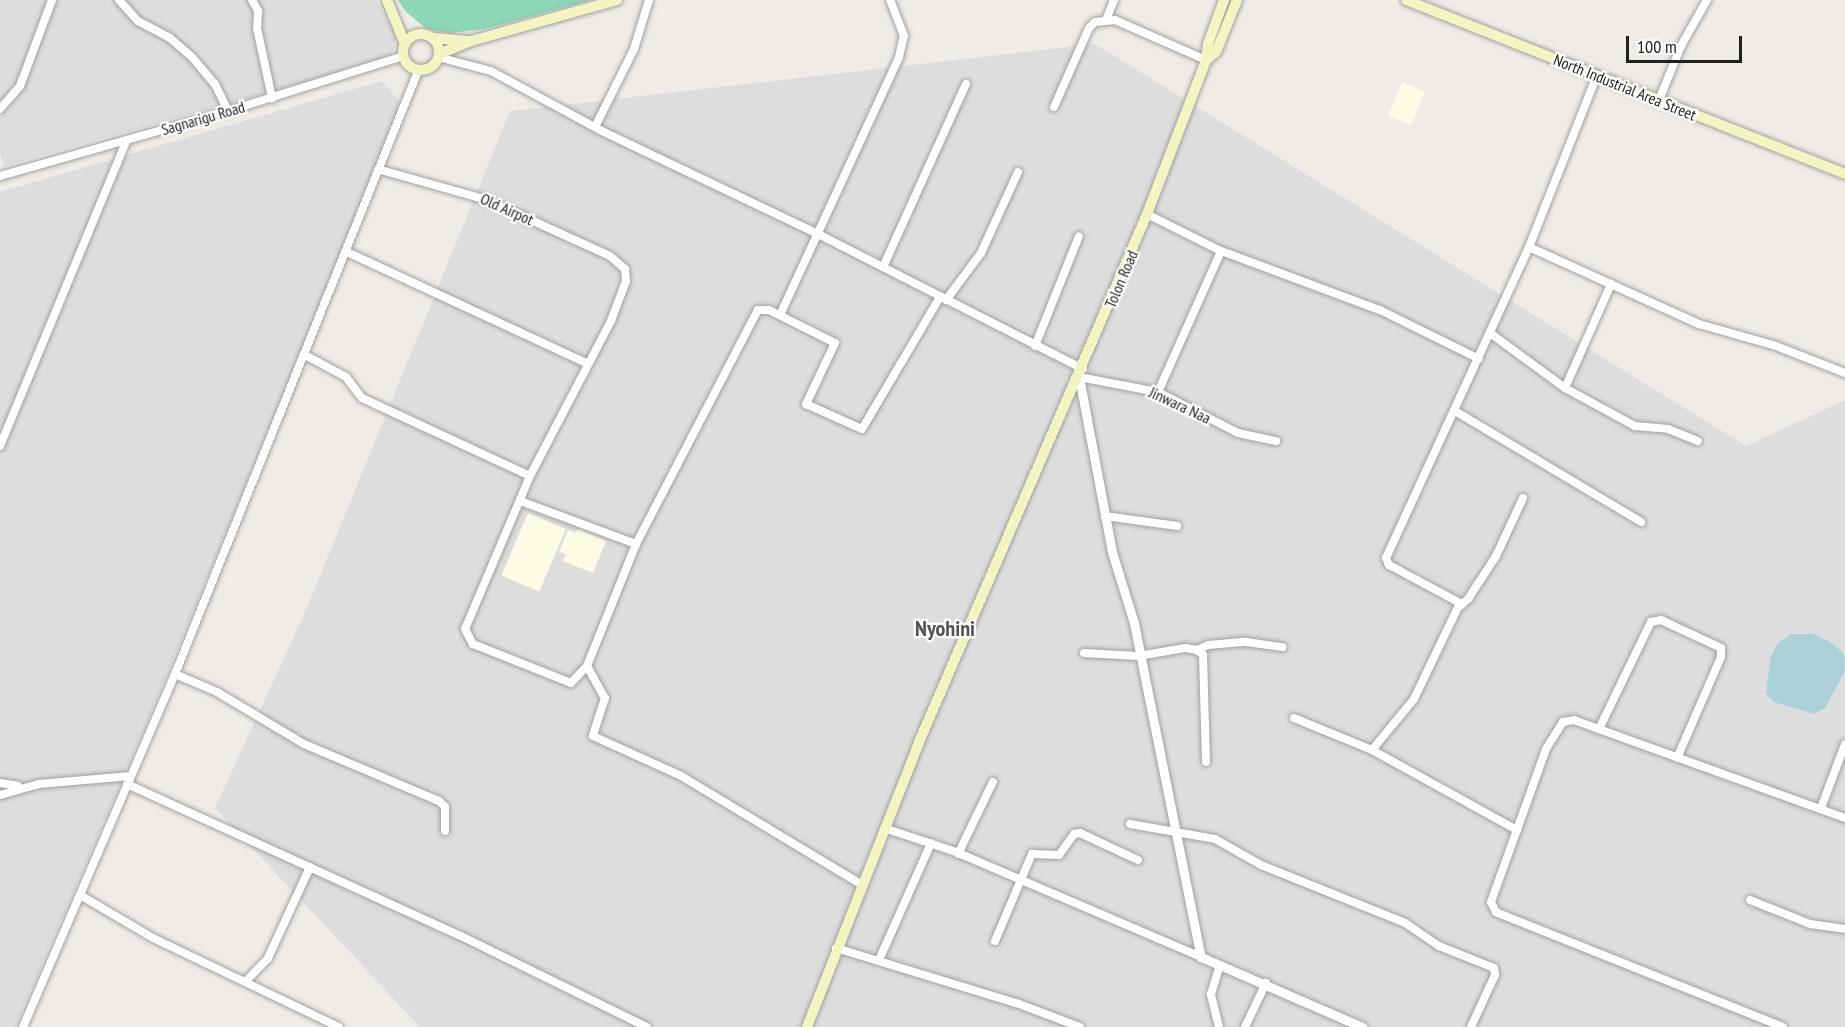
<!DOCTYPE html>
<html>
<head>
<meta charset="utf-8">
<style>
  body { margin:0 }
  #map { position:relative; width:1845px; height:1027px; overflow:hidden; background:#efece7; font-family:"PT Sans Narrow",sans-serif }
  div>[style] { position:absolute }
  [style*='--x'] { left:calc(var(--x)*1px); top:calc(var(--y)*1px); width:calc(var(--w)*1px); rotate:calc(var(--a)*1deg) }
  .residential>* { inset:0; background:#dedddd }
  .education>* { inset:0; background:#fcfbe3; transform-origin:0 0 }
  .pitch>* { inset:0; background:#8dd6b8 }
  .water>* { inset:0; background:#acd0d9 }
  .roads { filter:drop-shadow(0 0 2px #a1a1a1) drop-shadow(0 0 2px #a1a1a1) }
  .minor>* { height:8px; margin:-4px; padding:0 4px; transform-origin:4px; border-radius:4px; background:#fff }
  .tertiary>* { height:9px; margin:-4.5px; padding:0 4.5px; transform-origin:4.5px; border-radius:4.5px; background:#fff }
  .secondary>* { height:10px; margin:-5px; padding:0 5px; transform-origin:5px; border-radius:5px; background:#f3f4c1 }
  .secondary>.ring { margin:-5px; padding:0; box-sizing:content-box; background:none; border:10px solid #f3f4c1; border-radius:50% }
  span { translate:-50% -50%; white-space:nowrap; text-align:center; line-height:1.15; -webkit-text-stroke:4.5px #fff; paint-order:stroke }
  .street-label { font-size:16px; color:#202020 }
  .district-label { font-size:22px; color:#535353; font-weight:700 }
  .scale { position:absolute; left:1626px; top:36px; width:116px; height:27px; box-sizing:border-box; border:3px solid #202020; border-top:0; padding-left:8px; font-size:18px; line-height:21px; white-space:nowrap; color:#202020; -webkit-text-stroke:4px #fff; paint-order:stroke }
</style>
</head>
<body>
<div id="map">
  <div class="residential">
    <div style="clip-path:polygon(0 0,376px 0,396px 36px,391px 58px,4px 166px,0 153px)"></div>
    <div style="clip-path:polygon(1095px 44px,1746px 446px,1845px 400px,1845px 1027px,420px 1027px,215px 808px,306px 610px,510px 111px)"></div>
    <div style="clip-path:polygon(382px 81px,399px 101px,397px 117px,157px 699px,15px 1027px,0 1027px,0 192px)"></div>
  </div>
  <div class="education">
    <div style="left:1402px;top:82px;width:25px;height:36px;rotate:23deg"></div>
    <div style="left:528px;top:513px;width:41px;height:68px;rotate:23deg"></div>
    <div style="clip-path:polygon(578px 529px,606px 541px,593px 573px,563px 561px,566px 554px,559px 552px,568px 530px,575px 533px)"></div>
  </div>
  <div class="pitch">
    <div style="clip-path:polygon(398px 0,591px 0,485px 29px,450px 33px,427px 29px,406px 12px)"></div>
  </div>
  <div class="water">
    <div style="clip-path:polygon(1791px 634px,1813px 634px,1829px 641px,1842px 652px,1845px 660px,1844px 673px,1825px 708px,1814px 714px,1774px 702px,1766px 694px,1771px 656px,1778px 643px)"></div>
  </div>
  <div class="roads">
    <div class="minor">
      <div style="--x:119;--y:0;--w:28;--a:48"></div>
      <div style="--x:138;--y:21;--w:36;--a:28"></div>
      <div style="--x:170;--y:38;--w:29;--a:41"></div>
      <div style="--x:192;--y:57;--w:35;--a:50"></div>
      <div style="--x:215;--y:84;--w:30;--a:64"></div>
      <div style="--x:252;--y:0;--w:13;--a:61"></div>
      <div style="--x:258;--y:11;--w:17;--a:93"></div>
      <div style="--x:257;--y:28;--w:72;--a:77.9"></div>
      <div style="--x:1106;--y:20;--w:22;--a:-68"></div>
      <div style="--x:438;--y:57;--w:55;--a:14.8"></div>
      <div style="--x:491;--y:71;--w:126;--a:28.4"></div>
      <div style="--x:602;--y:131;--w:242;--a:25.5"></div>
      <div style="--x:820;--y:235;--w:295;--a:27"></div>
      <div style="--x:1659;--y:100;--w:58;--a:-67.8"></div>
      <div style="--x:1681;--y:46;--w:53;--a:-60.5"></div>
      <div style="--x:1054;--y:107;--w:86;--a:-66.1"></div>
      <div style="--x:1089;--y:28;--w:8;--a:-45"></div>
      <div style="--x:1095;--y:22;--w:20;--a:-6"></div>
      <div style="--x:1115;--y:20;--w:99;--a:23.7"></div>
      <div style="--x:0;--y:109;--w:30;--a:-49"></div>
      <div style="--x:20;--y:86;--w:92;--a:-69.6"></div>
      <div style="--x:595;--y:127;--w:87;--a:-63.4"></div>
      <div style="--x:634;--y:49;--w:51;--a:-73"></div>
      <div style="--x:381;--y:170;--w:110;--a:15.8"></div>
      <div style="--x:487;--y:200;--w:135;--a:24.5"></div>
      <div style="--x:610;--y:256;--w:20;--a:41"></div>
      <div style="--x:625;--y:269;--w:12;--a:85"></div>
      <div style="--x:626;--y:281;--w:43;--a:110.6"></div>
      <div style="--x:611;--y:321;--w:175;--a:117.6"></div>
      <div style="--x:530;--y:476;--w:166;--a:113"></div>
      <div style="--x:465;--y:629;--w:17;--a:62"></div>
      <div style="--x:473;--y:644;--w:105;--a:21.7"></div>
      <div style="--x:571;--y:683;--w:23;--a:-47"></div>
      <div style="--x:587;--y:666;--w:131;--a:-68.1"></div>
      <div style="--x:636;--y:544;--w:264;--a:-62.5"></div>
      <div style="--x:758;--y:310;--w:11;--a:0"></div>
      <div style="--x:769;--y:310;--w:74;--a:26.6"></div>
      <div style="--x:835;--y:343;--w:68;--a:115.4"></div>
      <div style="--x:806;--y:404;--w:61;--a:24.1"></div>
      <div style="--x:862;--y:429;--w:153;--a:-59.4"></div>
      <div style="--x:0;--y:176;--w:237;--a:-15.9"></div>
      <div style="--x:228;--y:111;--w:184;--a:-17.4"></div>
      <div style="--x:1147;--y:214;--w:83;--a:26.6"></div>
      <div style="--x:1221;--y:251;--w:170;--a:20.4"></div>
      <div style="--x:1380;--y:310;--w:110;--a:26.3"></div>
      <div style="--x:1529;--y:247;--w:187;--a:24.4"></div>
      <div style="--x:1699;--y:324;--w:80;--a:15.9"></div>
      <div style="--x:1776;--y:346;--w:74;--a:21.4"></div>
      <div style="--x:347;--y:252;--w:264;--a:24.9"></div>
      <div style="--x:883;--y:267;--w:201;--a:-65.6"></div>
      <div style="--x:946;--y:300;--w:59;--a:-53.3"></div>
      <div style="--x:981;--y:253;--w:89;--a:-65.4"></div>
      <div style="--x:780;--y:315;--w:284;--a:-65.2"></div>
      <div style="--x:899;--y:57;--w:22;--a:-77"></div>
      <div style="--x:904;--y:36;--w:39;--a:-111"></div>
      <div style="--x:1490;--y:333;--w:93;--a:36.3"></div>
      <div style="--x:1565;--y:388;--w:80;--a:28.5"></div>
      <div style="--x:1635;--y:426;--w:33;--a:5"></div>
      <div style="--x:1668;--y:429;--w:32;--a:22"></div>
      <div style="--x:1035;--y:346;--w:118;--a:-68.2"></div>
      <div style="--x:305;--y:355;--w:47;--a:28.2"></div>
      <div style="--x:346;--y:377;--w:26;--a:53"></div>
      <div style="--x:362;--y:398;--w:185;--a:24.9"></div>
      <div style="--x:1079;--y:377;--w:80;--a:10.8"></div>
      <div style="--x:1158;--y:392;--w:90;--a:27.1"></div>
      <div style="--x:1238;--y:433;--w:39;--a:12"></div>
      <div style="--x:1565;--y:388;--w:114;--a:-66.1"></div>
      <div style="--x:1158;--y:392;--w:154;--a:-65.9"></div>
      <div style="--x:1455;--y:411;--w:217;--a:30.8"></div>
      <div style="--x:0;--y:446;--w:331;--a:-67.5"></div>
      <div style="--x:520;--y:501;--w:124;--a:20.3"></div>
      <div style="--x:1105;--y:516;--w:73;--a:7.9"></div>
      <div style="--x:1460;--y:606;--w:11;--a:-41"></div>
      <div style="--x:1468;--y:599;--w:51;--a:-56.9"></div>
      <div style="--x:1496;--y:556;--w:64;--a:-65"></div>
      <div style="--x:1197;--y:650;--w:12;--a:-24"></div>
      <div style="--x:1208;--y:645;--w:38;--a:-5"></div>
      <div style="--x:1246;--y:642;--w:37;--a:8"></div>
      <div style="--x:1084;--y:653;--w:55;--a:3.1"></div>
      <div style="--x:1139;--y:656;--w:47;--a:-9.9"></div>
      <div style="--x:1185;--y:648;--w:12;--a:9"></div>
      <div style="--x:1197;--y:650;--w:8;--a:40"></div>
      <div style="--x:1203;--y:655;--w:107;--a:88.4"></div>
      <div style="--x:587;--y:666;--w:37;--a:61"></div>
      <div style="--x:605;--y:698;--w:40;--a:108"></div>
      <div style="--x:593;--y:736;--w:97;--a:24.4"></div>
      <div style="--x:681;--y:776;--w:210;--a:31"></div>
      <div style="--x:175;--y:674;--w:46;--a:23.2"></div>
      <div style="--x:217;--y:692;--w:101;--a:30.9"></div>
      <div style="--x:304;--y:744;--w:147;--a:22.9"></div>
      <div style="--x:439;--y:801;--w:8;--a:45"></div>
      <div style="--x:445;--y:807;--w:24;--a:90"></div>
      <div style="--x:1294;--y:718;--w:84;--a:22.3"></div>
      <div style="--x:1372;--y:750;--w:166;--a:28.9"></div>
      <div style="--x:1599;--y:729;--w:119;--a:-64.1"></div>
      <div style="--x:1651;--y:622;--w:10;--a:-11"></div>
      <div style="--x:1661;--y:620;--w:66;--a:25"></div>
      <div style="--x:1721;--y:648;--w:9;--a:90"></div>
      <div style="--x:1721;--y:657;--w:110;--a:113.5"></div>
      <div style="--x:1372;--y:750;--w:66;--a:-50.5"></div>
      <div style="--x:1414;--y:699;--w:106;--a:-64.4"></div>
      <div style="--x:1460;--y:603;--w:81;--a:-151.8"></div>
      <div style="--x:1389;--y:565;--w:8;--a:-113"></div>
      <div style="--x:1386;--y:558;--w:342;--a:-65.3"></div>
      <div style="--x:1529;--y:247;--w:185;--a:-68.4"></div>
      <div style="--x:0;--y:783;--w:18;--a:9"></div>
      <div style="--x:127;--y:784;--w:367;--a:24.5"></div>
      <div style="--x:461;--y:936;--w:207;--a:26.1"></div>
      <div style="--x:0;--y:795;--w:41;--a:-15.8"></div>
      <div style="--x:39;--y:784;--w:92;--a:-5"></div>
      <div style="--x:1821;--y:808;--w:68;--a:-69.4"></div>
      <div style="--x:1130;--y:824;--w:86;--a:10"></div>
      <div style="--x:1215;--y:839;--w:53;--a:29.5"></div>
      <div style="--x:1261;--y:865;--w:155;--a:21.9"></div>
      <div style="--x:1405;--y:923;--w:41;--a:34.1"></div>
      <div style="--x:1439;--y:946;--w:59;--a:21.8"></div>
      <div style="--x:1494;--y:968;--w:7;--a:82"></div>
      <div style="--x:1495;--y:975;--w:57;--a:114.8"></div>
      <div style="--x:884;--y:828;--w:76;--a:18.4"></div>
      <div style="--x:956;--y:852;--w:267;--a:23.2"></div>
      <div style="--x:958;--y:854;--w:80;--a:-64.1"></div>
      <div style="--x:80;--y:895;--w:85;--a:30.5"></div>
      <div style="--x:153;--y:938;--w:206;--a:25.6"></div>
      <div style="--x:1750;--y:900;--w:65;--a:21.8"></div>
      <div style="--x:1810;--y:924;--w:35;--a:8"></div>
      <div style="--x:995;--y:941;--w:95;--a:-67"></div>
      <div style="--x:1032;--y:854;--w:27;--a:2"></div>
      <div style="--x:1059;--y:855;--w:26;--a:-54"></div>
      <div style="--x:1074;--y:834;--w:6;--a:-9"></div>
      <div style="--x:1080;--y:833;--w:64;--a:25"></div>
      <div style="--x:836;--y:948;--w:191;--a:17"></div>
      <div style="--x:1019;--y:1004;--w:65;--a:20.7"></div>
      <div style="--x:879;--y:960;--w:128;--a:-66"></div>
      <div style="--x:246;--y:981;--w:32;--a:-46"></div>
      <div style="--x:268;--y:958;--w:100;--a:-65.2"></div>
      <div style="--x:23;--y:1027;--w:384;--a:-66.7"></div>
      <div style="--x:175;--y:674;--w:652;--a:-68.04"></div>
      <div style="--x:1219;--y:1027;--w:34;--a:-104"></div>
      <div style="--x:1211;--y:994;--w:30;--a:-73"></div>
      <div style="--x:1245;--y:1027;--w:49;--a:-64.5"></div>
      <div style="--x:1783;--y:1027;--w:309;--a:-158.2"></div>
      <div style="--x:1496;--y:912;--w:11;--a:-117"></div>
      <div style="--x:1491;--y:902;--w:163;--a:-70.2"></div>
      <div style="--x:1546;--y:749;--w:32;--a:-58"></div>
      <div style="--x:1563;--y:722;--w:11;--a:-10"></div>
      <div style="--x:1574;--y:720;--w:27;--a:20"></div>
      <div style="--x:1599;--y:729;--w:262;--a:19.9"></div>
    </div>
    <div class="tertiary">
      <div style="--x:1079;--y:377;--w:178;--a:79.3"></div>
      <div style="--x:1112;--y:552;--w:74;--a:72.8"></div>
      <div style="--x:1134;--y:623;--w:341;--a:78.7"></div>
      <div style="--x:1201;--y:957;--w:176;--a:23.5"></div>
    </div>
    <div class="secondary">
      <div style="--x:387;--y:0;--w:48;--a:67.8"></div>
      <div style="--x:1406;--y:0;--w:472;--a:21.6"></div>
      <div class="ring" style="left:403px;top:34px;width:26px;height:26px"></div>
      <div style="--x:433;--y:38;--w:34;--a:5"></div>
      <div style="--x:439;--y:54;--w:35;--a:-22"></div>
      <div style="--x:471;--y:41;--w:152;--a:-15.7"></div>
      <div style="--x:1206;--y:60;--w:13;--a:-39"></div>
      <div style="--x:1216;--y:52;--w:56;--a:-68"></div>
      <div style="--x:807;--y:1027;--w:306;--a:-68.5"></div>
      <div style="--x:919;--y:742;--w:575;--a:-66.64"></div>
      <div style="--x:1147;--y:214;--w:165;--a:-69"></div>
      <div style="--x:1206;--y:60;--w:16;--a:-83"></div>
      <div style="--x:1208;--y:44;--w:47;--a:-70"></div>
    </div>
  </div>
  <div class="street-label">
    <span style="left:1625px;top:87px;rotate:22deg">North Industrial Area Street</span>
    <span style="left:203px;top:118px;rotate:-16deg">Sagnarigu Road</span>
    <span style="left:507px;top:209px;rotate:24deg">Old Airpot</span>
    <span style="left:1121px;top:279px;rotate:-67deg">Tolon Road</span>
    <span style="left:1180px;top:405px;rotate:25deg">Jinwara Naa</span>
  </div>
  <div class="district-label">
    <span style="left:945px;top:629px">Nyohini</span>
  </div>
  <div class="scale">100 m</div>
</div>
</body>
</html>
